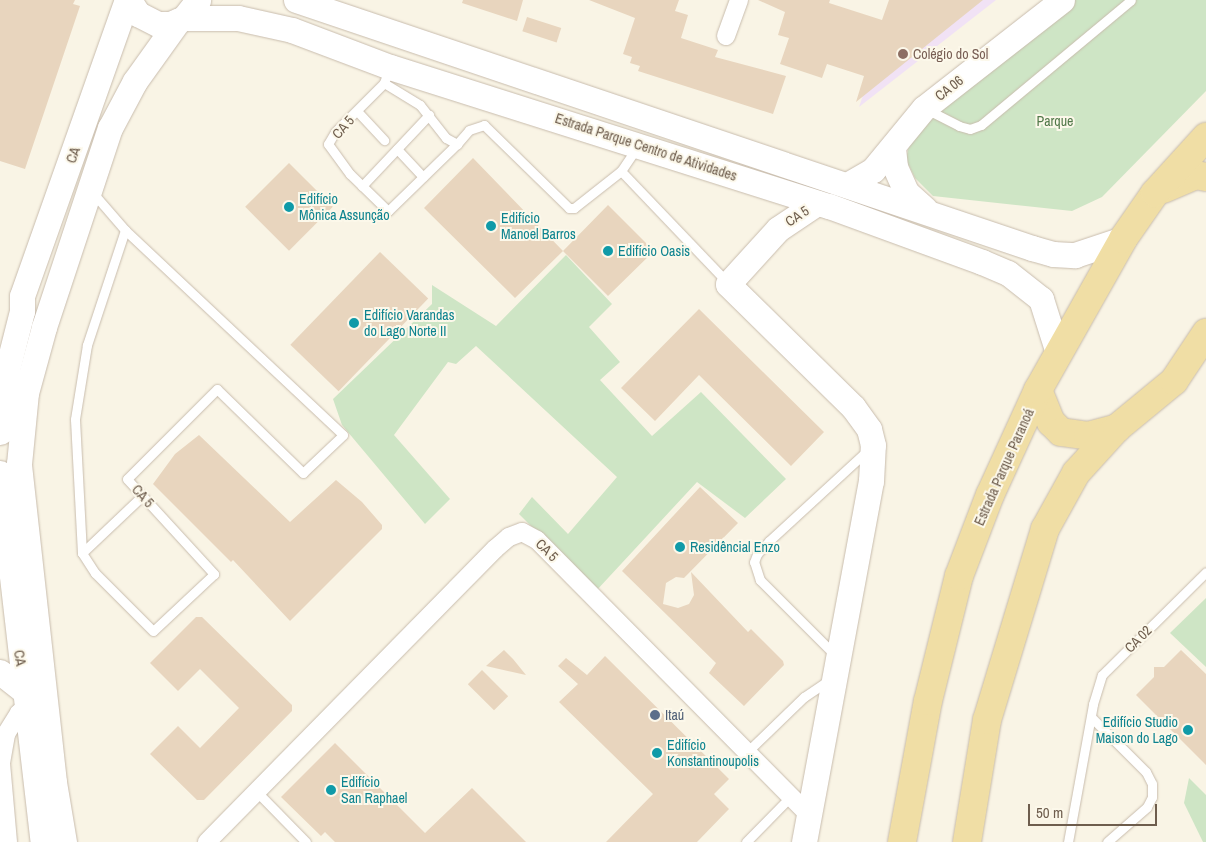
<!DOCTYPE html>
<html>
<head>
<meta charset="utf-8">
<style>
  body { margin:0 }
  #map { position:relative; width:1206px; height:842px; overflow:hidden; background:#f9f4e5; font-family:"Archivo Narrow",sans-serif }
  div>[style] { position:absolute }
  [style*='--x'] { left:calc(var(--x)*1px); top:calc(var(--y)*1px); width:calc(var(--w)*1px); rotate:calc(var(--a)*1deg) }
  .education>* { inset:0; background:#f1e2f5 }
  .green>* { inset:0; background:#cee5c5 }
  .building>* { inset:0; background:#e8d5be; transform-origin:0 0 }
  .roads { filter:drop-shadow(0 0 1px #c8bcad) drop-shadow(0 0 1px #c8bcad) }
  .lane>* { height:9px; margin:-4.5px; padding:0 4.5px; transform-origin:4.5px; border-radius:4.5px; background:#fff }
  .street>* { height:18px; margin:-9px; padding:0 9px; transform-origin:9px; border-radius:9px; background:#fff }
  .secondary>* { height:25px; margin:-12.5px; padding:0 12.5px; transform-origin:12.5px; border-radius:12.5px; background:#fff }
  .primary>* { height:28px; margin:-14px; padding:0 14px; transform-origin:14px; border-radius:14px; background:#f0dea5 }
  .dots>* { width:14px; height:14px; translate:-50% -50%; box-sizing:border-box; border:2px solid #fcf8ea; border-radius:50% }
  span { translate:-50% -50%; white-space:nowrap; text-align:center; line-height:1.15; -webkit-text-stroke:4px #fcf8ea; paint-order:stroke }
  .education-label { font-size:14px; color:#785e54 }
  .left { translate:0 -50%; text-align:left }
  .street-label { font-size:14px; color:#6e5d4d }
  .park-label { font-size:14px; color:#52794a }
  .culture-label { font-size:14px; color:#0d838f }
  .right { translate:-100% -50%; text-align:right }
  .service-label { font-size:14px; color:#4e5e75 }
  .scale { position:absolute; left:1028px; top:804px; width:129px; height:22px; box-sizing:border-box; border:2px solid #6e5d4d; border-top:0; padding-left:6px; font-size:15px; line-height:18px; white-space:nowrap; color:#6e5d4d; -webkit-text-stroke:4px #fcf8ea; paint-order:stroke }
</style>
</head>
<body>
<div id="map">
  <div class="education">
    <div style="clip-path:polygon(896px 0,996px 0,859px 107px)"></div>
  </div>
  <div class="green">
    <div style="clip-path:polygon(1066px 0,1206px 0,1206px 91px,1102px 197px,1072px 211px,933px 196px,915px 178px,906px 160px,913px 125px)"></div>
    <div style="clip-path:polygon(566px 255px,612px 304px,589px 327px,620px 362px,600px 380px,652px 436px,701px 392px,786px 479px,745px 518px,697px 482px,596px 591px,519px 514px,532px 497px,568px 534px,617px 477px,476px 346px,456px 364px,448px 362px,394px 435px,450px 499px,425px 524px,342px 425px,333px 399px,432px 304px,432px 285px,496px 326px)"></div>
    <div style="clip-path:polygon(1206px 598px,1206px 667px,1170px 633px)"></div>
    <div style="clip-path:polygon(1189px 778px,1206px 795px,1206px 842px,1203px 842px,1184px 803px)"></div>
  </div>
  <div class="building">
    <div style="clip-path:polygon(0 0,75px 0,73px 4px,80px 6px,25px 169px,0 161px)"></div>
    <div style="clip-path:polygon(463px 0,523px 0,517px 21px,462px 3px)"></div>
    <div style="clip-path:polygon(589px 0,679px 0,675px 11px,688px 15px,681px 38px,718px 50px,715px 57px,786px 76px,773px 114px,638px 71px,640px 66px,630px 63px,632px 57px,623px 54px,635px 18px)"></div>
    <div style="clip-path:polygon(758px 0,830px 0,829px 3px,882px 20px,889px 0,983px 0,856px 102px,864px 76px,827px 64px,822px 78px,780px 64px,789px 38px,778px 35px,785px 12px)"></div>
    <div style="left:527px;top:17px;width:36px;height:15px;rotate:18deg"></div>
    <div style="clip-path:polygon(473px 158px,563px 251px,608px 205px,654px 251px,608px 296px,563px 251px,515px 298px,424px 208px)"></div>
    <div style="left:289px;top:163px;width:62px;height:62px;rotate:45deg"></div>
    <div style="left:380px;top:252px;width:67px;height:129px;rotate:44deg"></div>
    <div style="clip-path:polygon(699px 309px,824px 432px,791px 466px,699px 375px,655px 421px,621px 388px)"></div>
    <div style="clip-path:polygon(199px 435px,290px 522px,336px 480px,362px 502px,382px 525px,382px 529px,290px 621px,233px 560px,231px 562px,153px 484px,175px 454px)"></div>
    <div style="clip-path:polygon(700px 487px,738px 523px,684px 578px,676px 577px,666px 583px,663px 604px,678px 608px,689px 604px,694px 595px,691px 572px,748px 632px,751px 629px,783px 661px,784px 665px,744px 706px,709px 673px,716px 663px,622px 571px)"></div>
    <div style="clip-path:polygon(196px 617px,202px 617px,292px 705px,292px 711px,204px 800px,197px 800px,150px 754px,178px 726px,200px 748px,239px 708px,200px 669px,178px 691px,150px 663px)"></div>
    <div style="clip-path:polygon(504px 650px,513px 659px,526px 675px,486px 666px)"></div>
    <div style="clip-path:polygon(1181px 650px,1206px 674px,1206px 765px,1136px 695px,1154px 677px,1154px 667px,1164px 667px)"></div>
    <div style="clip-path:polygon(605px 656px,729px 779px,714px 794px,729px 809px,697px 842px,606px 842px,653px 794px,559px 702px,578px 684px,558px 666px,566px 658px,587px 675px)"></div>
    <div style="left:482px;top:670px;width:37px;height:20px;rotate:45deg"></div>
    <div style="clip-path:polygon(335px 743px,425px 833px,472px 788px,526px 842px,335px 842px,325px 832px,321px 836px,281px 797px)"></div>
  </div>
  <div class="roads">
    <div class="lane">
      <div style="--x:389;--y:69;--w:15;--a:110"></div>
      <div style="--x:384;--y:83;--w:42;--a:31.4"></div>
      <div style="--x:420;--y:105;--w:42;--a:51.8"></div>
      <div style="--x:446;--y:138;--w:13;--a:29"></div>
      <div style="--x:457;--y:144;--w:18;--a:-49"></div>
      <div style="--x:469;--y:130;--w:16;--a:-18"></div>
      <div style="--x:484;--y:125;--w:119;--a:44.3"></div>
      <div style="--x:569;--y:208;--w:5;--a:0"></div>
      <div style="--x:574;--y:208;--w:60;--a:-38.2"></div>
      <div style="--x:621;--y:171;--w:29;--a:-56"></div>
      <div style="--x:384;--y:83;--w:69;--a:135"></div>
      <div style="--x:335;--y:132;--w:14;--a:120"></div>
      <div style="--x:328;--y:144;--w:37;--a:54"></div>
      <div style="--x:350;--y:174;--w:53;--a:44.2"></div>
      <div style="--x:388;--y:211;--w:96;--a:-44.2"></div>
      <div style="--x:926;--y:109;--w:37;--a:27"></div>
      <div style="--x:959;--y:126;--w:11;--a:15"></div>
      <div style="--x:970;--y:129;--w:12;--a:-20"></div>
      <div style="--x:981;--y:125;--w:195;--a:-39.8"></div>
      <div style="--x:357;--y:111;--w:40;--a:47"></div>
      <div style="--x:397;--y:149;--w:38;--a:47"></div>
      <div style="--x:621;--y:171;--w:155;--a:46.3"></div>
      <div style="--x:362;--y:186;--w:98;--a:-46.7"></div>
      <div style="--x:93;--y:193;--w:49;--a:49.1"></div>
      <div style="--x:125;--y:230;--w:299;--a:43.2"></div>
      <div style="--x:343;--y:435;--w:55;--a:136.5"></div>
      <div style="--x:303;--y:473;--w:120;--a:-135.7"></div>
      <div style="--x:217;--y:389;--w:127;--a:135"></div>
      <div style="--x:127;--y:479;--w:129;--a:47.5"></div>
      <div style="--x:214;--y:574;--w:83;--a:136.9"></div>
      <div style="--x:153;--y:631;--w:82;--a:-135"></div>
      <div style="--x:95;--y:573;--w:24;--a:-123"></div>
      <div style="--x:82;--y:553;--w:134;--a:-93"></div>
      <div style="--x:75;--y:419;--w:75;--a:-80.8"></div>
      <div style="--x:87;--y:345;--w:121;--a:-71.7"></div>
      <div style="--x:82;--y:553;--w:83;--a:-43.5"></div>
      <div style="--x:834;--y:654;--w:105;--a:-135"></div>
      <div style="--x:760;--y:580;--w:19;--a:-108"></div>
      <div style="--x:754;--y:562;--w:9;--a:-69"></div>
      <div style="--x:757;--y:554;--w:18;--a:-47"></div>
      <div style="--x:769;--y:541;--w:134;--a:-42.6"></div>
      <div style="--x:1092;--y:718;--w:76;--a:45"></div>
      <div style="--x:1146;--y:772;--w:13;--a:63"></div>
      <div style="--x:1152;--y:784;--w:13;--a:90"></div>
      <div style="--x:1152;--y:797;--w:11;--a:117"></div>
      <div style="--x:1147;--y:807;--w:53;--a:138.8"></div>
      <div style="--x:748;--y:751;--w:78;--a:-44"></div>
      <div style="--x:804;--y:697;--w:29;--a:-34"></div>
      <div style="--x:257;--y:792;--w:70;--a:45.6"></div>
      <div style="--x:746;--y:842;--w:64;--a:-45.6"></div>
      <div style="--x:1068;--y:842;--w:140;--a:-79.7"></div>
      <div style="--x:1093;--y:704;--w:30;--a:-73"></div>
      <div style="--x:1102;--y:675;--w:146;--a:-44.7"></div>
    </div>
    <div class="street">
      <div style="--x:726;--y:36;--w:38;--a:-70"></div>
      <div style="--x:8;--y:842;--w:79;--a:-95.1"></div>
      <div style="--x:1;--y:763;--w:29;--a:-80"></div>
      <div style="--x:6;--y:734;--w:25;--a:-58"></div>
      <div style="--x:19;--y:713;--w:10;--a:-29"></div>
      <div style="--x:207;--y:842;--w:411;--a:-45.5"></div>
      <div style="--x:495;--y:549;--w:18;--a:-41"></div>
      <div style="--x:509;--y:537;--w:14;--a:-21"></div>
      <div style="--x:522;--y:532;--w:17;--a:28"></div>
      <div style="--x:537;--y:540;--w:387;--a:45.3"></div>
    </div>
    <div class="secondary">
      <div style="--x:129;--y:0;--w:17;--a:57"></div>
      <div style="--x:138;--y:14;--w:22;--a:27"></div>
      <div style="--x:158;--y:24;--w:12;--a:0"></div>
      <div style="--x:170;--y:24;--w:15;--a:-23"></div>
      <div style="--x:184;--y:18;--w:23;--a:-52"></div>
      <div style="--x:296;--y:0;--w:777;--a:18.62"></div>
      <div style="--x:1032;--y:248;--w:22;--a:16"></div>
      <div style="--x:1053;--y:254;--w:22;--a:3"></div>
      <div style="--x:1075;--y:255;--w:51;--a:-18.4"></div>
      <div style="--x:184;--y:18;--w:54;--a:0"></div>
      <div style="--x:238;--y:18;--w:55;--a:12.5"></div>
      <div style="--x:292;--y:30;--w:105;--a:20.7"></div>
      <div style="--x:390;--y:67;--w:460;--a:17.6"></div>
      <div style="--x:829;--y:206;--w:163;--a:20.1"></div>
      <div style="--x:982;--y:262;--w:28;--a:23"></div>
      <div style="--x:1008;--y:273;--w:42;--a:38.2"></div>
      <div style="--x:1041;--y:299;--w:57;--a:72.5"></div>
      <div style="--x:893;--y:148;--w:19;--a:84"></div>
      <div style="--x:895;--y:167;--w:27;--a:66"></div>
      <div style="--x:906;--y:192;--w:25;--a:42"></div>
      <div style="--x:847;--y:185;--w:30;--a:-30"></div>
      <div style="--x:873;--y:170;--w:80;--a:-50.6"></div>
      <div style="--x:924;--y:108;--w:175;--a:-38"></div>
      <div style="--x:0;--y:432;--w:62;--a:-83.6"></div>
      <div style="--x:7;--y:370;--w:61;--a:-75.7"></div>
      <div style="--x:22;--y:311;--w:15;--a:-90"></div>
      <div style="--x:22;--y:296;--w:314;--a:-70.5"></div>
      <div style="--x:0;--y:473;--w:371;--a:83.4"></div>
      <div style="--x:0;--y:672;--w:33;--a:38"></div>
      <div style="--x:64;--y:842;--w:61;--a:-99.5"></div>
      <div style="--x:54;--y:782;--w:320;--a:-96.3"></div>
      <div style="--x:19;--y:464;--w:71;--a:-84.4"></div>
      <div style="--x:26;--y:393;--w:68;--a:-74.7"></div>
      <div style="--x:44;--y:327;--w:210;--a:-71.7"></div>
      <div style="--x:110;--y:128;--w:53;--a:-62"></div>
      <div style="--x:135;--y:81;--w:74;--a:-54.4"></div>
      <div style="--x:804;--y:842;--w:367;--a:-79.5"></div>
      <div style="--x:871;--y:481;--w:36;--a:-87"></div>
      <div style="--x:873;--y:445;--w:16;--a:-104"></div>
      <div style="--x:869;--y:429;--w:27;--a:-126"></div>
      <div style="--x:853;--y:407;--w:175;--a:-135.5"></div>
      <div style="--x:728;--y:284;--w:74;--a:-47.7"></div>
      <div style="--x:778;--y:229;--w:47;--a:-33.7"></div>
    </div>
    <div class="primary">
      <div style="--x:1163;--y:189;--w:36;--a:-23"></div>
      <div style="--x:1196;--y:175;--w:10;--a:11"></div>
      <div style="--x:1038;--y:390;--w:35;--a:68"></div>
      <div style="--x:1051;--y:422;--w:14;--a:45"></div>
      <div style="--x:1061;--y:432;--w:27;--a:8"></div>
      <div style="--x:1088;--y:436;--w:30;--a:-15"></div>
      <div style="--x:902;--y:842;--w:143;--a:-79.6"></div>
      <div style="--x:928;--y:701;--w:129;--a:-76.1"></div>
      <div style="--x:959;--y:576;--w:87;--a:-69.1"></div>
      <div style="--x:990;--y:495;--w:115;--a:-65.4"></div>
      <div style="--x:1038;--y:390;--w:173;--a:-60.6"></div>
      <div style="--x:1123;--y:239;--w:56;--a:-55.2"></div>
      <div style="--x:1155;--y:193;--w:76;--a:-47.7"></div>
      <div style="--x:967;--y:842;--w:124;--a:-80.7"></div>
      <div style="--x:987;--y:720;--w:200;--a:-73.1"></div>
      <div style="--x:1045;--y:529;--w:64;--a:-61"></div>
      <div style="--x:1076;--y:473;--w:61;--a:-47.7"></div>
      <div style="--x:1117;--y:428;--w:74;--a:-39.5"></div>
      <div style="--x:1174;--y:381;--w:58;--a:-56.3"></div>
    </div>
  </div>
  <div class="dots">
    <div style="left:903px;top:54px;background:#8d6e63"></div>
    <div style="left:289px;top:207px;background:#0f9aa8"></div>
    <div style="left:491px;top:226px;background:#0f9aa8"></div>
    <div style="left:608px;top:251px;background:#0f9aa8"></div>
    <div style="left:354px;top:323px;background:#0f9aa8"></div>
    <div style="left:680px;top:547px;background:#0f9aa8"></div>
    <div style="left:655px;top:715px;background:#5c6f8a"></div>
    <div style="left:1188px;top:730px;background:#0f9aa8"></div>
    <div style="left:657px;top:753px;background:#0f9aa8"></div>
    <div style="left:331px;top:790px;background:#0f9aa8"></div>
  </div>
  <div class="education-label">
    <span class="left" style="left:913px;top:54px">Colégio do Sol</span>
  </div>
  <div class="street-label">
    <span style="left:949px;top:88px;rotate:-38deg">CA 06</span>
    <span style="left:343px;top:127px;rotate:-49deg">CA 5</span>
    <span style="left:646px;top:147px;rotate:18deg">Estrada Parque Centro de Atividades</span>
    <span style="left:73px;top:155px;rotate:-70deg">CA</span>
    <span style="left:797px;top:216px;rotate:-33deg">CA 5</span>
    <span style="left:1004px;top:467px;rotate:-66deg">Estrada Parque Paranoá</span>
    <span style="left:143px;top:496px;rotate:48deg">CA 5</span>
    <span style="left:547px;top:550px;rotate:45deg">CA 5</span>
    <span style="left:1138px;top:639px;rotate:-45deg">CA 02</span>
    <span style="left:20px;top:658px;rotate:81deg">CA</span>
  </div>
  <div class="park-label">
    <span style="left:1055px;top:121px">Parque</span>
  </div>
  <div class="culture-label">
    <span class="left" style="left:299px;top:207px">Edifício<br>Mônica Assunção</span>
    <span class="left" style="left:501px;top:226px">Edifício<br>Manoel Barros</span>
    <span class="left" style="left:618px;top:251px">Edifício Oasis</span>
    <span class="left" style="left:364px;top:323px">Edifício Varandas<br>do Lago Norte II</span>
    <span class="left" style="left:690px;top:547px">Residêncial Enzo</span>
    <span class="right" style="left:1178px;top:730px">Edifício Studio<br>Maison do Lago</span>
    <span class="left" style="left:667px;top:753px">Edifício<br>Konstantinoupolis</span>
    <span class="left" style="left:341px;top:790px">Edifício<br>San Raphael</span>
  </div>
  <div class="service-label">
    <span class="left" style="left:665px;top:715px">Itaú</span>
  </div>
  <div class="scale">50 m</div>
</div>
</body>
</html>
